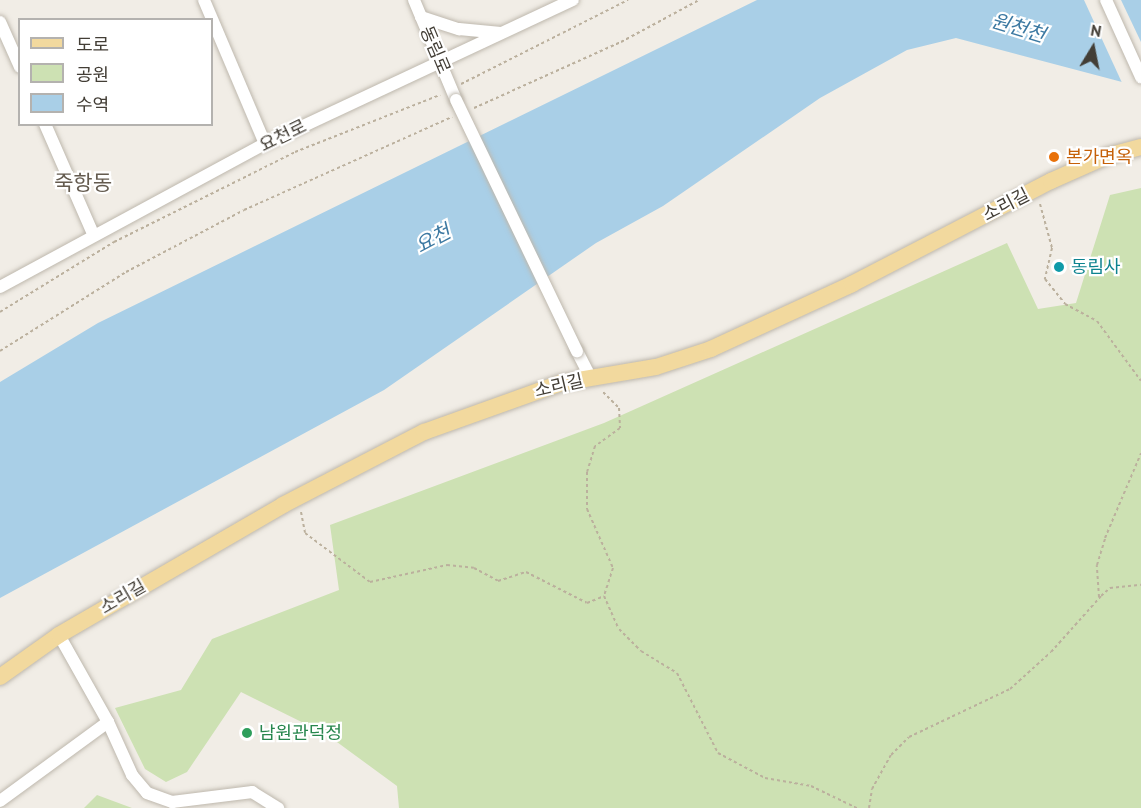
<!DOCTYPE html>
<html>
<head>
<meta charset="utf-8">
<style>
  body { margin:0 }
  #map { position:relative; width:1141px; height:808px; overflow:hidden; background:#f1ede6; font-family:"PT Sans","Noto Sans KR",sans-serif }
  div>[style] { position:absolute }
  [style*='--x'] { left:calc(var(--x)*1px); top:calc(var(--y)*1px); width:calc(var(--w)*1px); rotate:calc(var(--a)*1deg) }
  .green>* { inset:0; background:#cde1b3 }
  .water>* { inset:0; background:#a9cfe7 }
  .pier>* { inset:0; background:#f1ede6 }
  .path>* { height:2px; margin-top:-1px; transform-origin:0; background:repeating-linear-gradient(90deg,#bbb09d 0 3px,transparent 0 6px) }
  .roads { filter:drop-shadow(0 0 2px #beb8ad) drop-shadow(0 0 2px #beb8ad) }
  .minor>* { height:12px; margin:-6px; padding:0 6px; transform-origin:6px; border-radius:6px; background:#fff }
  .major>* { height:16px; margin:-8px; padding:0 8px; transform-origin:8px; border-radius:8px; background:#f2d99e }
  .bridges { filter:drop-shadow(0 0 2px #beb8ad) drop-shadow(0 0 2px #beb8ad) }
  .minor-bridge>* { height:12px; margin:-6px; padding:0 6px; transform-origin:6px; border-radius:6px; background:#fff }
  .dots>* { width:16px; height:16px; translate:-50% -50%; box-sizing:border-box; border:3px solid #fff; border-radius:50% }
  span { translate:-50% -50%; white-space:nowrap; text-align:center; line-height:1.15; -webkit-text-stroke:4.5px #fff; paint-order:stroke }
  .street-label { font-size:18px; color:#433e36 }
  .food-label { font-size:18px; color:#c56008 }
  .left { translate:0 -50%; text-align:left }
  .culture-label { font-size:18px; color:#0d838f }
  .leisure-label { font-size:18px; color:#27864d }
  .water-label { font-size:20px; color:#3c79a2; font-style:italic }
  .quarter-label { font-size:21px; color:#645b4f }
  .legend { position:absolute; left:18px; top:18px; width:195px; height:108px; box-sizing:border-box; background:#fff; border:2px solid #b4b2af; margin:0; padding:8px 10px; list-style:none; font-size:18px; color:#433e36 }
  .legend li { display:flex; align-items:center; gap:12px; height:30px }
  .legend b { width:30px; border:2px solid #b4b2af }
  .north { position:absolute; left:1063px; top:18px; width:60px; height:60px; -webkit-text-stroke:4px #fff; paint-order:stroke; rotate:10deg; font-size:16px; font-weight:700; line-height:24px; text-align:center; color:#433e36 }
  .north::after { content:''; display:block; margin:auto; width:21px; height:27px; background:#433e36; clip-path:polygon(50% 0,100% 100%,50% 72%,0 100%) }
</style>
</head>
<body>
<div id="map">
  <div class="green">
    <div style="clip-path:polygon(1141px 188px,1141px 808px,399px 808px,397px 786px,326px 734px,241px 692px,187px 772px,166px 782px,145px 769px,115px 708px,181px 690px,212px 639px,339px 590px,330px 525px,604px 423px,1007px 243px,1038px 309px,1076px 303px,1110px 195px)"></div>
    <div style="clip-path:polygon(97px 795px,132px 808px,84px 808px)"></div>
  </div>
  <div class="water">
    <div style="clip-path:polygon(757px 0,1141px 0,1141px 87px,956px 38px,907px 50px,820px 98px,663px 206px,596px 243px,384px 390px,0 598px,0 382px,98px 323px)"></div>
  </div>
  <div class="pier">
    <div style="clip-path:polygon(1084px 0,1121px 0,1141px 42px,1141px 90px,1123px 85px)"></div>
  </div>
  <div class="path">
    <div style="--x:461;--y:84;--w:187;--a:-26.7"></div>
    <div style="--x:474;--y:108;--w:161;--a:-24.2"></div>
    <div style="--x:621;--y:42;--w:89;--a:-28.3"></div>
    <div style="--x:1040;--y:204;--w:46;--a:74.7"></div>
    <div style="--x:1052;--y:248;--w:32;--a:103"></div>
    <div style="--x:1045;--y:279;--w:32;--a:51"></div>
    <div style="--x:1065;--y:304;--w:36;--a:28"></div>
    <div style="--x:1097;--y:321;--w:74;--a:53.7"></div>
    <div style="--x:0;--y:312;--w:134;--a:-31.6"></div>
    <div style="--x:114;--y:242;--w:202;--a:-26.4"></div>
    <div style="--x:295;--y:152;--w:156;--a:-21.5"></div>
    <div style="--x:0;--y:351;--w:149;--a:-32.1"></div>
    <div style="--x:126;--y:272;--w:133;--a:-27.7"></div>
    <div style="--x:244;--y:210;--w:228;--a:-24.1"></div>
    <div style="--x:603;--y:392;--w:23;--a:45"></div>
    <div style="--x:619;--y:408;--w:20;--a:87"></div>
    <div style="--x:620;--y:428;--w:31;--a:144"></div>
    <div style="--x:595;--y:446;--w:27;--a:107"></div>
    <div style="--x:587;--y:472;--w:37;--a:90"></div>
    <div style="--x:587;--y:509;--w:64;--a:66.2"></div>
    <div style="--x:613;--y:568;--w:29;--a:108"></div>
    <div style="--x:604;--y:596;--w:36;--a:66"></div>
    <div style="--x:619;--y:629;--w:31;--a:45"></div>
    <div style="--x:641;--y:651;--w:42;--a:31.4"></div>
    <div style="--x:677;--y:673;--w:90;--a:62.9"></div>
    <div style="--x:718;--y:753;--w:53;--a:28"></div>
    <div style="--x:765;--y:778;--w:47;--a:9.9"></div>
    <div style="--x:811;--y:786;--w:51;--a:25.6"></div>
    <div style="--x:301;--y:512;--w:21;--a:79"></div>
    <div style="--x:305;--y:533;--w:81;--a:37"></div>
    <div style="--x:370;--y:582;--w:79;--a:-12.4"></div>
    <div style="--x:447;--y:565;--w:27;--a:6"></div>
    <div style="--x:474;--y:568;--w:27;--a:28"></div>
    <div style="--x:498;--y:581;--w:29;--a:-18"></div>
    <div style="--x:526;--y:572;--w:68;--a:26.9"></div>
    <div style="--x:587;--y:603;--w:18;--a:-22"></div>
    <div style="--x:1099;--y:597;--w:32;--a:-94"></div>
    <div style="--x:1097;--y:565;--w:28;--a:-73"></div>
    <div style="--x:1105;--y:538;--w:92;--a:-67"></div>
    <div style="--x:869;--y:808;--w:19;--a:-81"></div>
    <div style="--x:872;--y:789;--w:39;--a:-61"></div>
    <div style="--x:891;--y:755;--w:25;--a:-45"></div>
    <div style="--x:909;--y:737;--w:112;--a:-25.4"></div>
    <div style="--x:1010;--y:689;--w:55;--a:-42.1"></div>
    <div style="--x:1051;--y:652;--w:75;--a:-48.2"></div>
    <div style="--x:1101;--y:596;--w:12;--a:-42"></div>
    <div style="--x:1110;--y:588;--w:31;--a:-6"></div>
  </div>
  <div class="roads">
    <div class="minor">
      <div style="--x:204;--y:0;--w:156;--a:67"></div>
      <div style="--x:414;--y:0;--w:108;--a:67.2"></div>
      <div style="--x:1106;--y:0;--w:85;--a:65.6"></div>
      <div style="--x:421;--y:17;--w:40;--a:18"></div>
      <div style="--x:459;--y:29;--w:42;--a:5.4"></div>
      <div style="--x:0;--y:22;--w:49;--a:66"></div>
      <div style="--x:45;--y:124;--w:120;--a:66.4"></div>
      <div style="--x:0;--y:287;--w:301;--a:-28.4"></div>
      <div style="--x:265;--y:144;--w:340;--a:-25.1"></div>
      <div style="--x:577;--y:351;--w:30;--a:63"></div>
      <div style="--x:108;--y:722;--w:58;--a:65.6"></div>
      <div style="--x:132;--y:775;--w:23;--a:50"></div>
      <div style="--x:147;--y:793;--w:27;--a:20"></div>
      <div style="--x:172;--y:802;--w:81;--a:-7.1"></div>
      <div style="--x:252;--y:792;--w:31;--a:32"></div>
      <div style="--x:0;--y:801;--w:134;--a:-36.2"></div>
      <div style="--x:108;--y:722;--w:100;--a:-119.4"></div>
    </div>
    <div class="major">
      <div style="--x:0;--y:677;--w:72;--a:-35.4"></div>
      <div style="--x:59;--y:635;--w:259;--a:-30.1"></div>
      <div style="--x:283;--y:505;--w:159;--a:-27.4"></div>
      <div style="--x:424;--y:432;--w:145;--a:-19.7"></div>
      <div style="--x:561;--y:383;--w:96;--a:-9.6"></div>
      <div style="--x:656;--y:367;--w:58;--a:-18.1"></div>
      <div style="--x:711;--y:349;--w:155;--a:-24.7"></div>
      <div style="--x:852;--y:284;--w:224;--a:-27.4"></div>
      <div style="--x:1051;--y:181;--w:61;--a:-24.1"></div>
      <div style="--x:1107;--y:156;--w:35;--a:-15"></div>
    </div>
  </div>
  <div class="bridges">
    <div class="minor-bridge">
      <div style="--x:456;--y:100;--w:279;--a:64.3"></div>
    </div>
  </div>
  <div class="dots">
    <div style="left:1054px;top:157px;background:#e8710a"></div>
    <div style="left:1059px;top:267px;background:#0f9aa8"></div>
    <div style="left:247px;top:733px;background:#2e9e5b"></div>
  </div>
  <div class="street-label">
    <span style="left:435px;top:50px;rotate:67deg">동림로</span>
    <span style="left:283px;top:136px;rotate:-26deg">요천로</span>
    <span style="left:1006px;top:205px;rotate:-27deg">소리길</span>
    <span style="left:559px;top:386px;rotate:-13deg">소리길</span>
    <span style="left:123px;top:597px;rotate:-30deg">소리길</span>
  </div>
  <div class="food-label">
    <span class="left" style="left:1066px;top:157px">본가면옥</span>
  </div>
  <div class="culture-label">
    <span class="left" style="left:1071px;top:267px">동림사</span>
  </div>
  <div class="leisure-label">
    <span class="left" style="left:259px;top:733px">남원관덕정</span>
  </div>
  <div class="water-label">
    <span style="left:1018px;top:28px;rotate:17deg">원천천</span>
    <span style="left:433px;top:239px;rotate:-28deg">요천</span>
  </div>
  <div class="quarter-label">
    <span style="left:83px;top:183px">죽항동</span>
  </div>
  <ul class="legend">
  <li><b style="height:8px;background:#f2d99e"></b>도로</li>
  <li><b style="height:16px;background:#cde1b3"></b>공원</li>
  <li><b style="height:16px;background:#a9cfe7"></b>수역</li>
  </ul>
  <div class="north">N</div>
</div>
</body>
</html>
